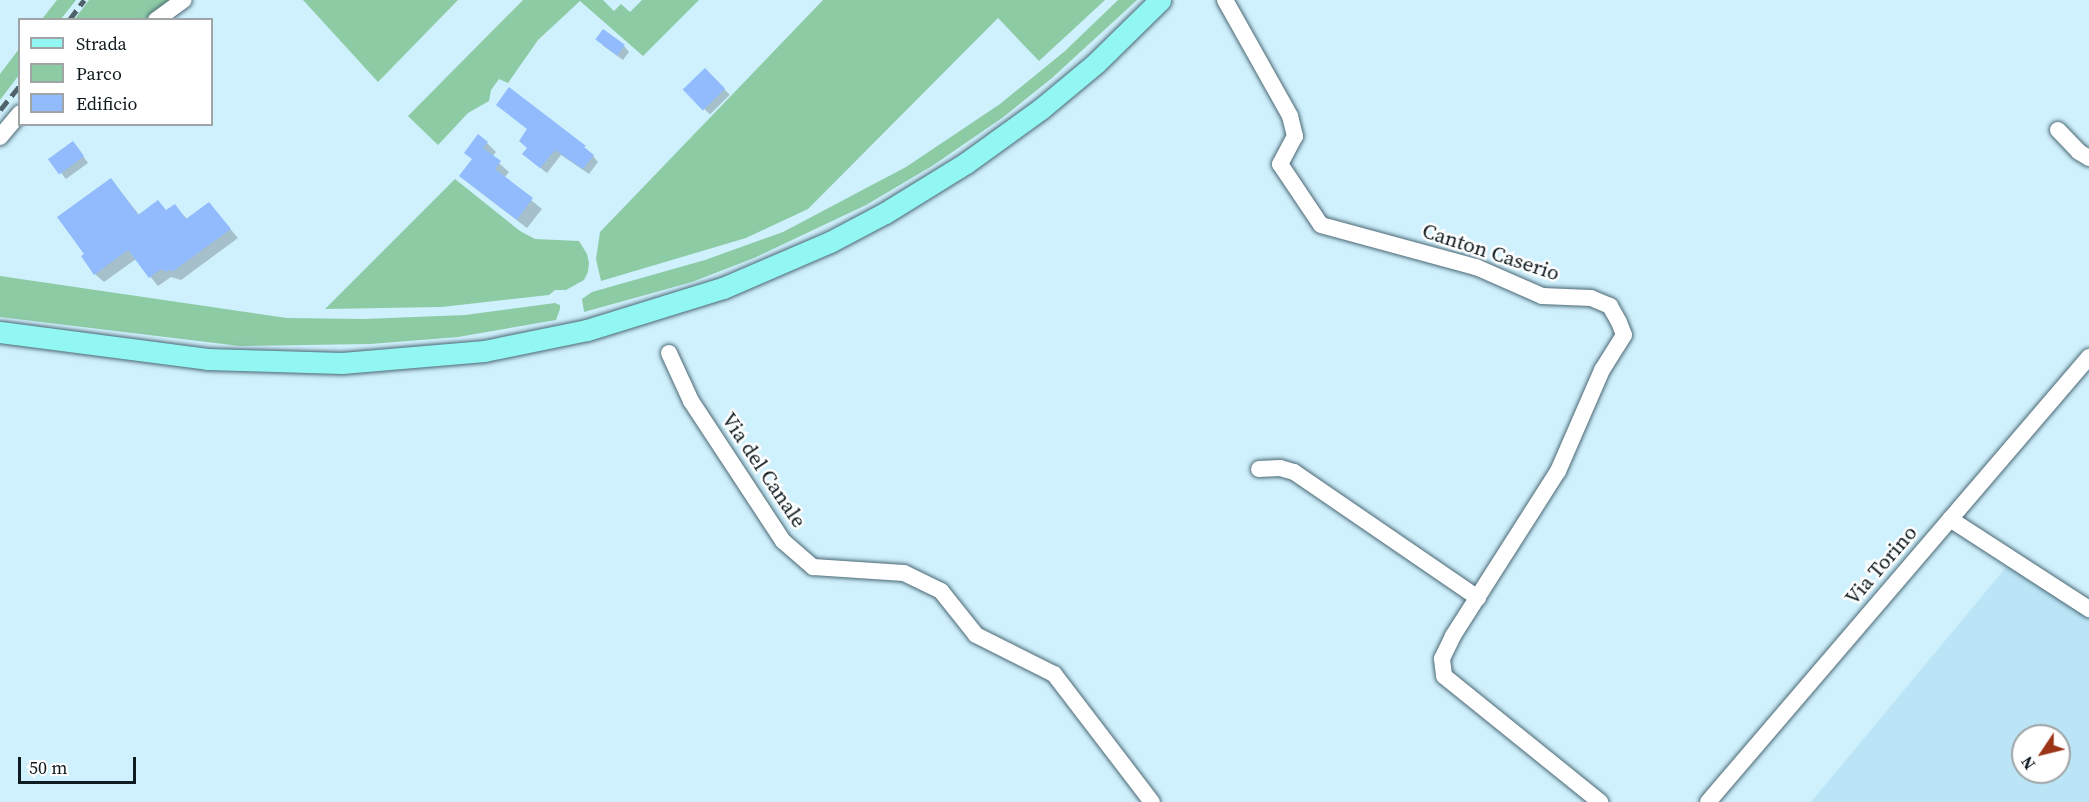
<!DOCTYPE html>
<html>
<head>
<meta charset="utf-8">
<style>
  body { margin:0 }
  #map { position:relative; width:2089px; height:802px; overflow:hidden; background:#cff0fd; font-family:"Source Serif 4",serif }
  div>[style] { position:absolute }
  [style*='--x'] { left:calc(var(--x)*1px); top:calc(var(--y)*1px); width:calc(var(--w)*1px); rotate:calc(var(--a)*1deg) }
  .built>* { inset:0; background:#bbe5f6 }
  .green>* { inset:0; background:#8dcba5 }
  .shadow>* { inset:0; background:#0003; transform-origin:0 0 }
  .building>* { inset:0; background:#91bbfc; transform-origin:0 0 }
  .roads { filter:drop-shadow(0 0 2px #4b6874) drop-shadow(0 0 2px #4b6874) }
  .minor>* { height:16px; margin:-8px; padding:0 8px; transform-origin:8px; border-radius:8px; background:#fff }
  .major>* { height:21px; margin:-10.5px; padding:0 10.5px; transform-origin:10.5px; border-radius:10.5px; background:#92f7f2 }
  .rail>* { height:4.5px; margin-top:-2.25px; transform-origin:0; background:repeating-linear-gradient(90deg,#50636b 0 12px,transparent 0 18px) }
  span { translate:-50% -50%; white-space:nowrap; text-align:center; line-height:1.15; -webkit-text-stroke:5px #fff; paint-order:stroke }
  .street-label { font-size:21px; color:#0f1b20 }
  .legend { position:absolute; left:18px; top:18px; width:195px; height:108px; box-sizing:border-box; background:#fff; border:2px solid #9fa4a6; margin:0; padding:8px 10px; list-style:none; font-size:18px; color:#0f1b20 }
  .legend li { display:flex; align-items:center; gap:12px; height:30px }
  .legend b { width:30px; border:2px solid #9fa4a6 }
  .north { position:absolute; left:2011px; top:724px; width:60px; height:60px; box-sizing:border-box; background:#fff; border:2px solid #9fa4a6; border-radius:50%; rotate:235deg; font-size:16px; font-weight:700; line-height:24px; text-align:center; color:#0f1b20 }
  .north::after { content:''; display:block; margin:auto; width:21px; height:27px; background:#9c3517; clip-path:polygon(50% 0,100% 100%,50% 72%,0 100%) }
  .scale { position:absolute; left:18px; top:757px; width:118px; height:27px; box-sizing:border-box; border:3px solid #0f1b20; border-top:0; padding-left:8px; font-size:18px; line-height:21px; white-space:nowrap; color:#0f1b20; -webkit-text-stroke:4px #fff; paint-order:stroke }
</style>
</head>
<body>
<div id="map">
  <div class="built">
    <div style="clip-path:polygon(evenodd,2007px 566px,2089px 615px,2089px 802px,1811px 802px,2007px 566px,2023px 736px,2059px 736px,2059px 772px,2023px 772px,2023px 736px)"></div>
  </div>
  <div class="green">
    <div style="clip-path:polygon(57px 0,76px 0,61px 19px,42px 19px)"></div>
    <div style="clip-path:polygon(89px 0,175px 0,146px 19px,74px 20px)"></div>
    <div style="clip-path:polygon(303px 0,458px 0,378px 82px)"></div>
    <div style="clip-path:polygon(523px 0,603px 0,614px 11px,621px 4px,630px 12px,642px 0,699px 0,643px 56px,580px 1px,538px 40px,508px 83px,499px 79px,491px 90px,489px 101px,468px 113px,438px 145px,408px 116px)"></div>
    <div style="clip-path:polygon(823px 0,1105px 0,1039px 61px,998px 18px,808px 209px,746px 238px,601px 281px,596px 259px,600px 232px)"></div>
    <div style="clip-path:polygon(1118px 0,1137px 0,1052px 78px,1002px 118px,932px 166px,866px 205px,754px 258px,692px 282px,584px 312px,582px 299px,592px 292px,705px 260px,783px 232px,906px 167px,1000px 104px,1065px 51px)"></div>
    <div style="clip-path:polygon(19px 49px,19px 75px,0 100px,0 74px)"></div>
    <div style="clip-path:polygon(455px 179px,520px 231px,535px 239px,579px 241px,587px 254px,589px 263px,588px 272px,584px 280px,566px 290px,555px 290px,549px 295px,442px 307px,325px 309px)"></div>
    <div style="clip-path:polygon(0 276px,287px 318px,364px 319px,465px 315px,555px 303px,560px 305px,560px 309px,556px 320px,458px 337px,370px 344px,240px 346px,0 317px)"></div>
  </div>
  <div class="shadow">
    <div style="clip-path:polygon(602px 45px,624px 46px,629px 52px,623px 60px)"></div>
    <div style="left:705px;top:70px;width:35px;height:28px;rotate:45deg"></div>
    <div style="clip-path:polygon(521px 141px,593px 156px,598px 162px,589px 174px,561px 155px,547px 173px,530px 160px,529px 148px)"></div>
    <div style="clip-path:polygon(487px 143px,496px 152px,492px 157px,509px 172px,504px 178px,542px 209px,527px 228px,470px 184px,473px 160px,466px 153px)"></div>
    <div style="clip-path:polygon(78px 149px,88px 163px,66px 179px,50px 159px)"></div>
    <div style="clip-path:polygon(111px 179px,140px 216px,167px 211px,175px 206px,188px 220px,209px 204px,238px 238px,181px 280px,171px 277px,158px 286px,136px 259px,104px 282px,95px 274px)"></div>
  </div>
  <div class="building">
    <div style="left:603px;top:29px;width:27px;height:13px;rotate:36deg"></div>
    <div style="left:705px;top:68px;width:29px;height:31px;rotate:46deg"></div>
    <div style="clip-path:polygon(509px 87px,586px 146px,584px 147px,594px 155px,583px 169px,555px 150px,540px 168px,522px 154px,527px 148px,519px 141px,527px 129px,496px 105px)"></div>
    <div style="clip-path:polygon(478px 134px,488px 142px,483px 148px,501px 161px,495px 169px,533px 198px,517px 220px,459px 176px,472px 159px,464px 153px)"></div>
    <div style="left:73px;top:141px;width:19px;height:31px;rotate:54deg"></div>
    <div style="clip-path:polygon(111px 178px,138px 215px,158px 200px,166px 210px,175px 204px,186px 219px,209px 202px,231px 229px,172px 272px,170px 269px,166px 272px,161px 269px,149px 278px,128px 250px,94px 275px,81px 256px,84px 254px,57px 217px)"></div>
  </div>
  <div class="roads">
    <div class="minor">
      <div style="--x:1225;--y:0;--w:133;--a:60.7"></div>
      <div style="--x:1290;--y:116;--w:21;--a:76"></div>
      <div style="--x:1295;--y:136;--w:32;--a:118"></div>
      <div style="--x:1280;--y:164;--w:73;--a:56.1"></div>
      <div style="--x:1321;--y:225;--w:161;--a:15.2"></div>
      <div style="--x:1476;--y:267;--w:72;--a:23.7"></div>
      <div style="--x:1542;--y:296;--w:49;--a:2.3"></div>
      <div style="--x:1591;--y:298;--w:21;--a:23"></div>
      <div style="--x:1610;--y:306;--w:18;--a:61"></div>
      <div style="--x:1619;--y:322;--w:14;--a:69"></div>
      <div style="--x:1624;--y:335;--w:41;--a:122.2"></div>
      <div style="--x:1602;--y:370;--w:110;--a:113.5"></div>
      <div style="--x:1558;--y:471;--w:196;--a:122.5"></div>
      <div style="--x:1453;--y:636;--w:25;--a:116"></div>
      <div style="--x:1442;--y:659;--w:17;--a:83"></div>
      <div style="--x:1444;--y:676;--w:201;--a:38.9"></div>
      <div style="--x:156;--y:20;--w:34;--a:-36"></div>
      <div style="--x:2058;--y:130;--w:30;--a:46"></div>
      <div style="--x:2079;--y:152;--w:12;--a:31"></div>
      <div style="--x:0;--y:137;--w:31;--a:-50"></div>
      <div style="--x:669;--y:353;--w:53;--a:65.4"></div>
      <div style="--x:691;--y:401;--w:168;--a:56.7"></div>
      <div style="--x:783;--y:541;--w:40;--a:41"></div>
      <div style="--x:813;--y:567;--w:91;--a:3.8"></div>
      <div style="--x:904;--y:573;--w:41;--a:25.9"></div>
      <div style="--x:941;--y:591;--w:56;--a:51.5"></div>
      <div style="--x:976;--y:635;--w:87;--a:26.6"></div>
      <div style="--x:1054;--y:674;--w:161;--a:52.6"></div>
      <div style="--x:1259;--y:469;--w:21;--a:-3"></div>
      <div style="--x:1280;--y:468;--w:15;--a:16"></div>
      <div style="--x:1294;--y:472;--w:223;--a:34.4"></div>
      <div style="--x:1950;--y:519;--w:166;--a:32.9"></div>
      <div style="--x:1708;--y:802;--w:586;--a:-49.43"></div>
    </div>
    <div class="major">
      <div style="--x:0;--y:332;--w:209;--a:7.4"></div>
      <div style="--x:207;--y:359;--w:135;--a:1.7"></div>
      <div style="--x:342;--y:363;--w:143;--a:-4.8"></div>
      <div style="--x:484;--y:351;--w:105;--a:-11.5"></div>
      <div style="--x:587;--y:330;--w:142;--a:-17.2"></div>
      <div style="--x:723;--y:288;--w:116;--a:-23.3"></div>
      <div style="--x:830;--y:242;--w:62;--a:-27.8"></div>
      <div style="--x:885;--y:213;--w:95;--a:-31.7"></div>
      <div style="--x:966;--y:163;--w:94;--a:-35.9"></div>
      <div style="--x:1042;--y:108;--w:70;--a:-39.8"></div>
      <div style="--x:1096;--y:63;--w:90;--a:-44.5"></div>
    </div>
  </div>
  <div class="rail">
    <div style="--x:69;--y:20;--w:25;--a:-53"></div>
    <div style="--x:0;--y:110;--w:32;--a:-51"></div>
  </div>
  <div class="street-label">
    <span style="left:1491px;top:252px;rotate:18deg">Canton Caserio</span>
    <span style="left:764px;top:470px;rotate:56deg">Via del Canale</span>
    <span style="left:1881px;top:565px;rotate:-49deg">Via Torino</span>
  </div>
  <ul class="legend">
  <li><b style="height:8px;background:#92f7f2"></b>Strada</li>
  <li><b style="height:16px;background:#8dcba5"></b>Parco</li>
  <li><b style="height:16px;background:#91bbfc"></b>Edificio</li>
  </ul>
  <div class="north">N</div>
  <div class="scale">50 m</div>
</div>
</body>
</html>
